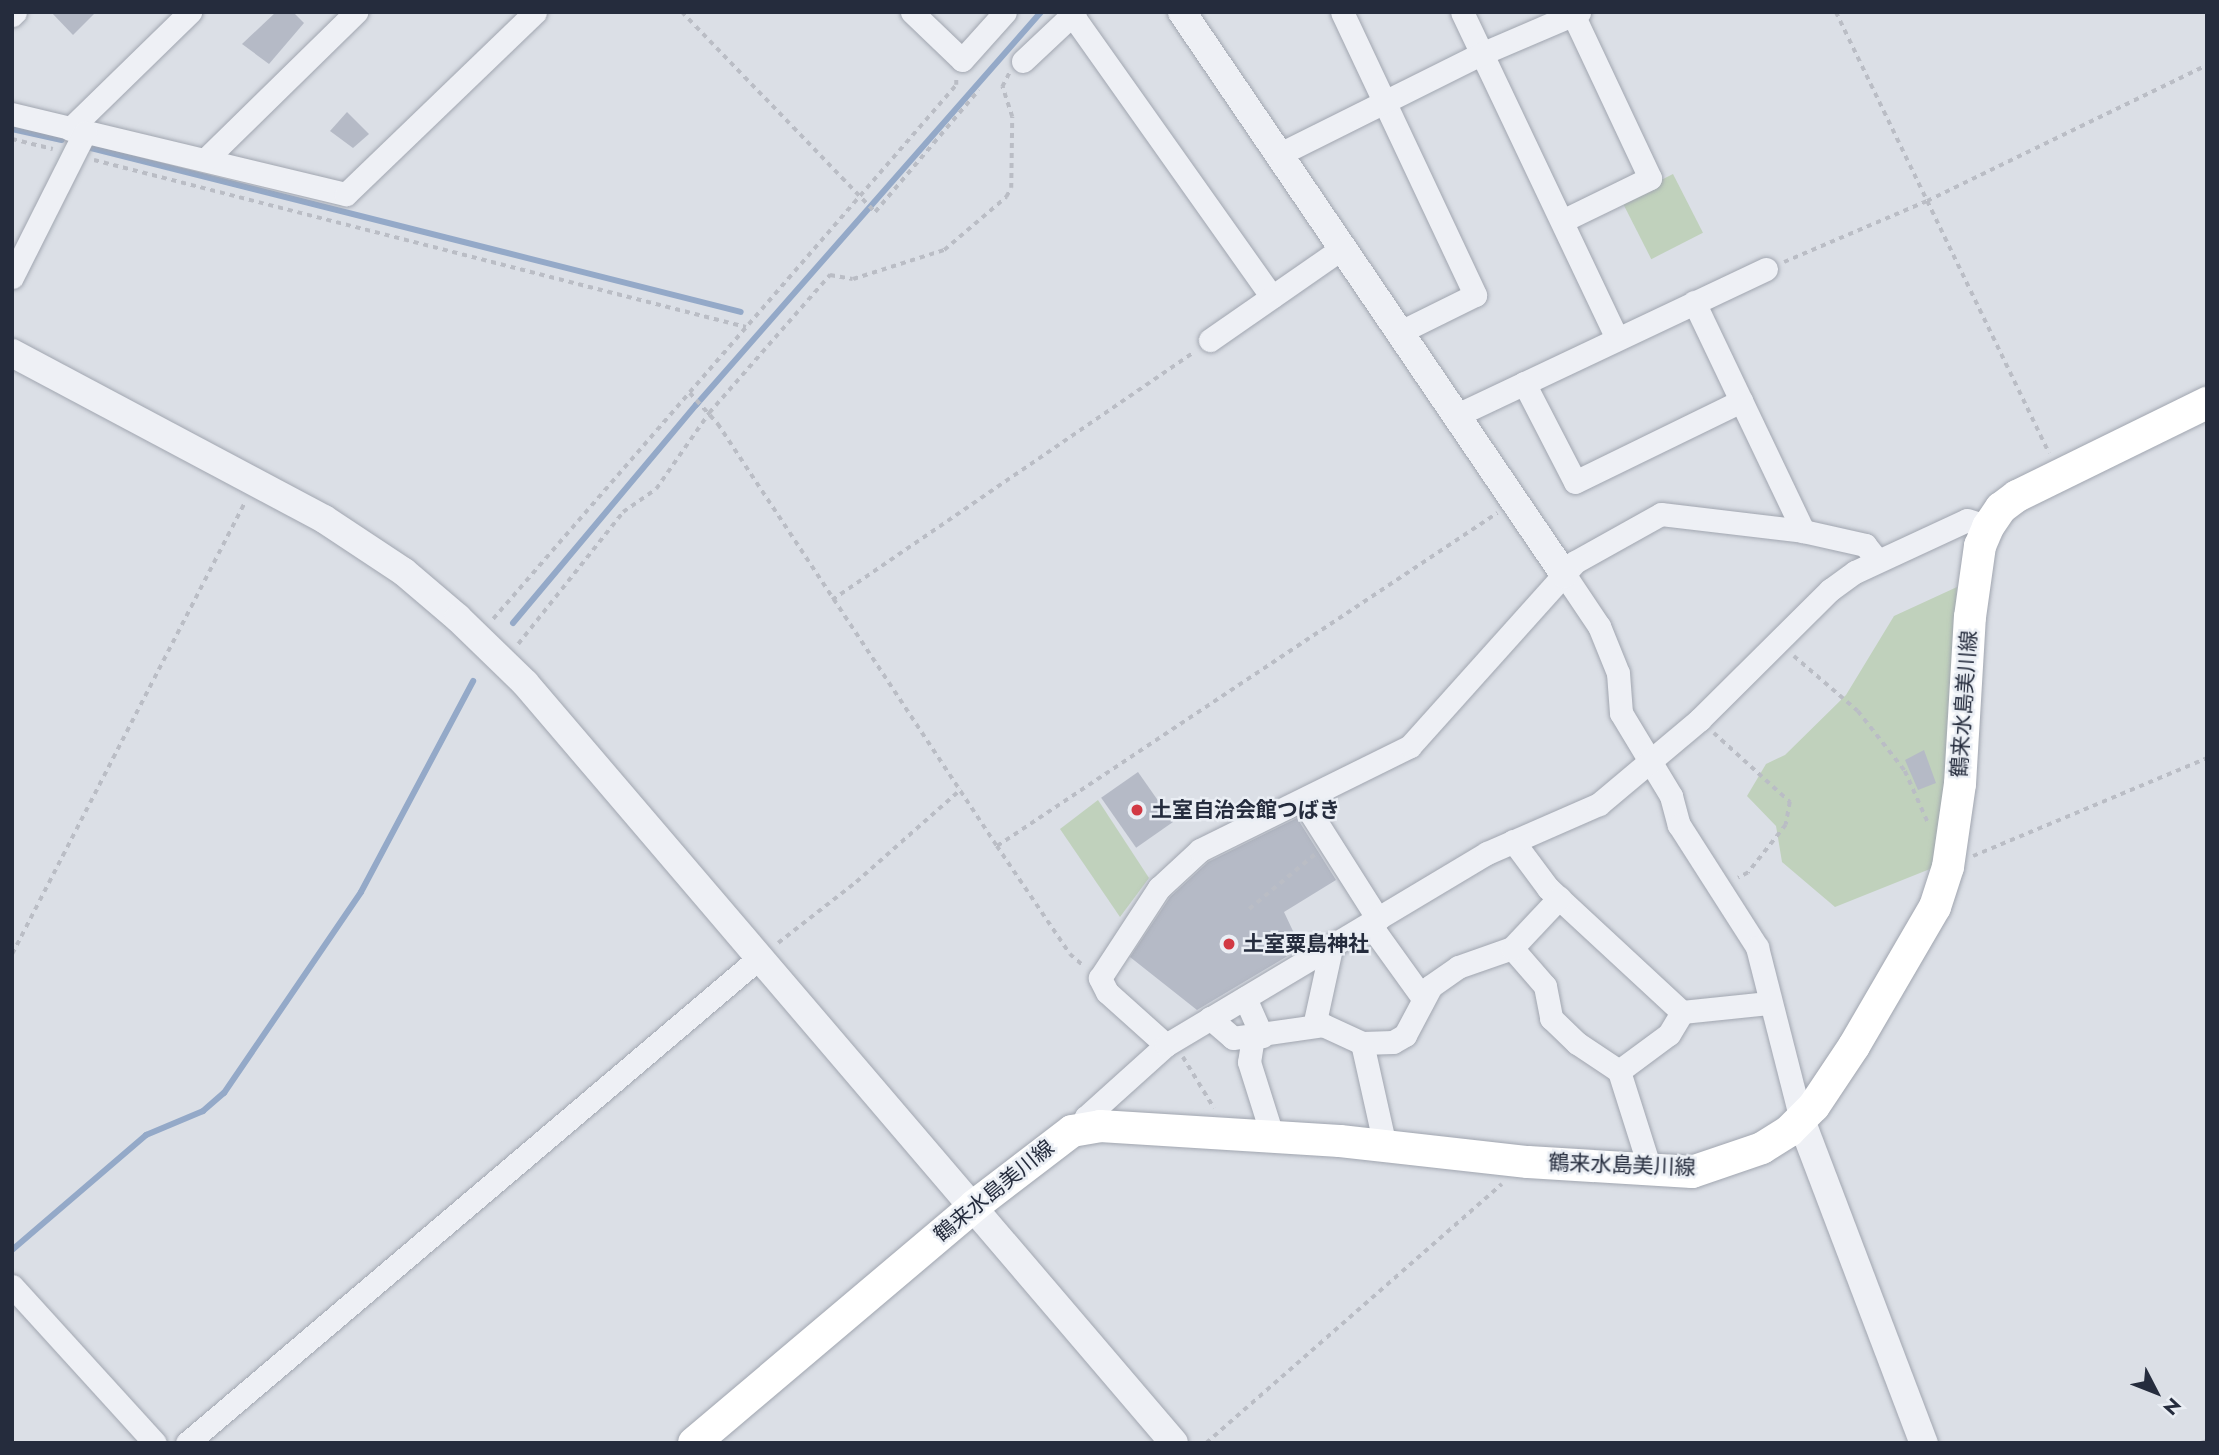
<!DOCTYPE html>
<html>
<head>
<meta charset="utf-8">
<style>
  body { margin:0 }
  #map { position:relative; width:2219px; height:1455px; overflow:hidden; background:#dbdfe6; font-family:Jost,"Noto Sans JP",sans-serif }
  div>[style] { position:absolute }
  [style*='--x'] { left:calc(var(--x)*1px); top:calc(var(--y)*1px); width:calc(var(--w)*1px); rotate:calc(var(--a)*1deg) }
  .green>* { inset:0; background:#c0d1bc; transform-origin:0 0 }
  .stream>* { height:6px; margin:-3px; padding:0 3px; transform-origin:3px; border-radius:3px; background:#94a9c8 }
  .building>* { inset:0; background:#b5bac6; transform-origin:0 0 }
  .path>* { height:3.5px; margin-top:-1.75px; transform-origin:0; background:repeating-linear-gradient(90deg,#babdc5 0 5px,transparent 0 10px) }
  .roads { filter:drop-shadow(0 0 2px #a1a6b0) drop-shadow(0 0 2px #a1a6b0) }
  .minor>* { height:23px; margin:-11.5px; padding:0 11.5px; transform-origin:11.5px; border-radius:11.5px; background:#eef0f5 }
  .tertiary>* { height:28px; margin:-14px; padding:0 14px; transform-origin:14px; border-radius:14px; background:#eef0f5 }
  .secondary>* { height:32px; margin:-16px; padding:0 16px; transform-origin:16px; border-radius:16px; background:#fff }
  .dots>* { width:19px; height:19px; translate:-50% -50%; box-sizing:border-box; border:4px solid #eaeef4; border-radius:50% }
  span { translate:-50% -50%; white-space:nowrap; text-align:center; line-height:1.15; -webkit-text-stroke:5px #eaeef4; paint-order:stroke }
  .street-label { font-size:21px; color:#252c3d }
  .poi-label { font-size:21px; color:#252c3d; font-weight:700 }
  .left { translate:0 -50%; text-align:left }
  .frame { position:absolute; inset:0; border:14px solid #252c3d; pointer-events:none }
  .north { position:absolute; left:2121px; top:1357px; width:70px; height:70px; -webkit-text-stroke:5px #eaeef4; paint-order:stroke; rotate:132deg; font-size:19px; font-weight:700; line-height:28px; text-align:center; color:#252c3d }
  .north::after { content:''; display:block; margin:auto; width:24px; height:32px; background:#252c3d; clip-path:polygon(50% 0,100% 100%,50% 72%,0 100%) }
</style>
</head>
<body>
<div id="map">
  <div class="green">
    <div style="left:1673px;top:174px;width:66px;height:58px;rotate:63deg"></div>
    <div style="clip-path:polygon(1957px 587px,1945px 795px,1935px 867px,1835px 907px,1782px 862px,1776px 826px,1747px 796px,1766px 764px,1785px 755px,1846px 695px,1894px 616px)"></div>
    <div style="clip-path:polygon(1098px 800px,1149px 878px,1120px 917px,1060px 829px)"></div>
  </div>
  <div class="stream">
    <div style="--x:12;--y:129;--w:51;--a:12.4"></div>
    <div style="--x:91;--y:148;--w:670;--a:14.16"></div>
    <div style="--x:513;--y:623;--w:285;--a:-50"></div>
    <div style="--x:696;--y:405;--w:523;--a:-48.72"></div>
    <div style="--x:12;--y:1250;--w:177;--a:-40.6"></div>
    <div style="--x:146;--y:1135;--w:62;--a:-22.8"></div>
    <div style="--x:203;--y:1111;--w:28;--a:-41"></div>
    <div style="--x:224;--y:1093;--w:243;--a:-55.7"></div>
    <div style="--x:361;--y:892;--w:239;--a:-62"></div>
  </div>
  <div class="building">
    <div style="clip-path:polygon(51px 12px,96px 12px,73px 35px)"></div>
    <div style="clip-path:polygon(276px 12px,293px 12px,304px 23px,269px 64px,242px 44px)"></div>
    <div style="clip-path:polygon(347px 112px,369px 134px,353px 148px,330px 131px)"></div>
    <div style="clip-path:polygon(1924px 750px,1936px 783px,1918px 790px,1905px 760px)"></div>
    <div style="left:1138px;top:772px;width:61px;height:45px;rotate:55deg"></div>
    <div style="clip-path:polygon(1297px 818px,1336px 880px,1284px 912px,1301px 948px,1197px 1010px,1130px 957px,1170px 897px,1208px 862px)"></div>
  </div>
  <div class="path">
    <div style="--x:682;--y:12;--w:278;--a:46"></div>
    <div style="--x:875;--y:212;--w:160;--a:-49.6"></div>
    <div style="--x:1836;--y:12;--w:490;--a:64.2"></div>
    <div style="--x:12;--y:139;--w:42;--a:13.7"></div>
    <div style="--x:94;--y:160;--w:673;--a:14.37"></div>
    <div style="--x:1784;--y:262;--w:155;--a:-23.1"></div>
    <div style="--x:1927;--y:201;--w:311;--a:-25.9"></div>
    <div style="--x:690;--y:393;--w:42;--a:47.9"></div>
    <div style="--x:718;--y:424;--w:506;--a:56.53"></div>
    <div style="--x:997;--y:846;--w:130;--a:55.9"></div>
    <div style="--x:1070;--y:954;--w:18;--a:41"></div>
    <div style="--x:832;--y:600;--w:439;--a:-34.4"></div>
    <div style="--x:493;--y:619;--w:707;--a:-49.07"></div>
    <div style="--x:956;--y:85;--w:7;--a:-90"></div>
    <div style="--x:518;--y:644;--w:169;--a:-51.5"></div>
    <div style="--x:623;--y:512;--w:40;--a:-34.9"></div>
    <div style="--x:656;--y:489;--w:93;--a:-55.1"></div>
    <div style="--x:709;--y:413;--w:184;--a:-48.8"></div>
    <div style="--x:830;--y:275;--w:23;--a:10"></div>
    <div style="--x:853;--y:279;--w:96;--a:-17.7"></div>
    <div style="--x:944;--y:250;--w:82;--a:-40.5"></div>
    <div style="--x:1006;--y:197;--w:10;--a:-61"></div>
    <div style="--x:1011;--y:188;--w:71;--a:-89.2"></div>
    <div style="--x:1012;--y:117;--w:32;--a:-108"></div>
    <div style="--x:1002;--y:87;--w:16;--a:-63"></div>
    <div style="--x:1794;--y:656;--w:84;--a:40.7"></div>
    <div style="--x:1858;--y:711;--w:76;--a:51.9"></div>
    <div style="--x:1905;--y:771;--w:59;--a:66"></div>
    <div style="--x:1714;--y:733;--w:103;--a:42.2"></div>
    <div style="--x:1790;--y:802;--w:23;--a:100"></div>
    <div style="--x:1786;--y:825;--w:61;--a:128.4"></div>
    <div style="--x:1748;--y:873;--w:11;--a:153"></div>
    <div style="--x:997;--y:846;--w:601;--a:-33.66"></div>
    <div style="--x:1973;--y:856;--w:254;--a:-22.7"></div>
    <div style="--x:1249;--y:909;--w:85;--a:-39.7"></div>
    <div style="--x:778;--y:943;--w:99;--a:-38"></div>
    <div style="--x:856;--y:882;--w:140;--a:-41.5"></div>
    <div style="--x:12;--y:954;--w:509;--a:-62.73"></div>
    <div style="--x:1183;--y:1057;--w:60;--a:58.7"></div>
    <div style="--x:1206;--y:1443;--w:393;--a:-41.2"></div>
    <div style="--x:2201;--y:1443;--w:6;--a:-18"></div>
  </div>
  <div class="roads">
    <div class="minor">
      <div style="--x:912;--y:12;--w:69;--a:43.8"></div>
      <div style="--x:962;--y:60;--w:64;--a:-48.1"></div>
      <div style="--x:1342;--y:12;--w:313;--a:64.8"></div>
      <div style="--x:1475;--y:295;--w:84;--a:153.7"></div>
      <div style="--x:1462;--y:12;--w:361;--a:64.6"></div>
      <div style="--x:12;--y:15;--w:4;--a:-45"></div>
      <div style="--x:1073;--y:16;--w:344;--a:54.7"></div>
      <div style="--x:1023;--y:61;--w:71;--a:-43.3"></div>
      <div style="--x:12;--y:114;--w:343;--a:13.5"></div>
      <div style="--x:346;--y:194;--w:262;--a:-43.9"></div>
      <div style="--x:70;--y:129;--w:168;--a:-44.3"></div>
      <div style="--x:1280;--y:154;--w:225;--a:-26.5"></div>
      <div style="--x:1481;--y:54;--w:107;--a:-23.2"></div>
      <div style="--x:207;--y:158;--w:209;--a:-44.4"></div>
      <div style="--x:1562;--y:221;--w:98;--a:-26"></div>
      <div style="--x:1650;--y:178;--w:183;--a:-115.2"></div>
      <div style="--x:12;--y:277;--w:162;--a:-63.3"></div>
      <div style="--x:1694;--y:302;--w:254;--a:64.5"></div>
      <div style="--x:1210;--y:340;--w:160;--a:-34.8"></div>
      <div style="--x:1524;--y:383;--w:111;--a:62.7"></div>
      <div style="--x:1575;--y:482;--w:185;--a:-26"></div>
      <div style="--x:1455;--y:416;--w:344;--a:-25.3"></div>
      <div style="--x:1564;--y:574;--w:63;--a:56.1"></div>
      <div style="--x:1599;--y:626;--w:51;--a:68"></div>
      <div style="--x:1618;--y:673;--w:40;--a:85.7"></div>
      <div style="--x:1621;--y:713;--w:97;--a:58.9"></div>
      <div style="--x:1671;--y:796;--w:30;--a:75"></div>
      <div style="--x:1679;--y:825;--w:145;--a:57.4"></div>
      <div style="--x:1757;--y:947;--w:179;--a:75.7"></div>
      <div style="--x:1303;--y:801;--w:140;--a:57.6"></div>
      <div style="--x:1513;--y:841;--w:59;--a:53.3"></div>
      <div style="--x:1548;--y:888;--w:183;--a:42.8"></div>
      <div style="--x:1682;--y:1012;--w:87;--a:-5.9"></div>
      <div style="--x:1371;--y:926;--w:87;--a:54.3"></div>
      <div style="--x:1512;--y:948;--w:50;--a:49"></div>
      <div style="--x:1545;--y:986;--w:33;--a:79"></div>
      <div style="--x:1551;--y:1018;--w:36;--a:44"></div>
      <div style="--x:1577;--y:1043;--w:50;--a:33.7"></div>
      <div style="--x:1245;--y:998;--w:42;--a:65.9"></div>
      <div style="--x:1210;--y:1018;--w:30;--a:41"></div>
      <div style="--x:1233;--y:1038;--w:91;--a:-8.2"></div>
      <div style="--x:1323;--y:1025;--w:43;--a:24.8"></div>
      <div style="--x:1362;--y:1043;--w:31;--a:-2"></div>
      <div style="--x:1393;--y:1042;--w:14;--a:-30"></div>
      <div style="--x:1405;--y:1035;--w:55;--a:-62"></div>
      <div style="--x:1431;--y:986;--w:33;--a:-35"></div>
      <div style="--x:1458;--y:967;--w:57;--a:-19.4"></div>
      <div style="--x:1512;--y:948;--w:69;--a:-46.8"></div>
      <div style="--x:1314;--y:1026;--w:80;--a:-77.7"></div>
      <div style="--x:1253;--y:1037;--w:25;--a:99"></div>
      <div style="--x:1249;--y:1062;--w:80;--a:72.5"></div>
      <div style="--x:1362;--y:1043;--w:106;--a:77.4"></div>
      <div style="--x:1166;--y:1045;--w:79;--a:-138.1"></div>
      <div style="--x:1107;--y:992;--w:16;--a:-117"></div>
      <div style="--x:1100;--y:978;--w:108;--a:-56.8"></div>
      <div style="--x:1159;--y:888;--w:56;--a:-42.8"></div>
      <div style="--x:1200;--y:850;--w:234;--a:-26.3"></div>
      <div style="--x:1410;--y:746;--w:247;--a:-48.1"></div>
      <div style="--x:1575;--y:562;--w:98;--a:-29.2"></div>
      <div style="--x:1661;--y:514;--w:143;--a:6.8"></div>
      <div style="--x:1803;--y:531;--w:64;--a:12.7"></div>
      <div style="--x:1865;--y:545;--w:19;--a:51"></div>
      <div style="--x:1081;--y:1128;--w:12;--a:-66"></div>
      <div style="--x:1086;--y:1117;--w:108;--a:-42"></div>
      <div style="--x:1166;--y:1045;--w:374;--a:-30.9"></div>
      <div style="--x:1487;--y:853;--w:122;--a:-23.6"></div>
      <div style="--x:1599;--y:804;--w:131;--a:-40"></div>
      <div style="--x:1699;--y:720;--w:185;--a:-44.8"></div>
      <div style="--x:1830;--y:590;--w:31;--a:-36"></div>
      <div style="--x:1855;--y:572;--w:123;--a:-24.9"></div>
      <div style="--x:1967;--y:520;--w:22;--a:18"></div>
      <div style="--x:1650;--y:1169;--w:103;--a:-107.6"></div>
      <div style="--x:1619;--y:1071;--w:62;--a:-36.5"></div>
      <div style="--x:1669;--y:1034;--w:26;--a:-59"></div>
      <div style="--x:12;--y:1286;--w:212;--a:47.7"></div>
      <div style="--x:187;--y:1443;--w:751;--a:-40.3"></div>
    </div>
    <div class="tertiary">
      <div style="--x:1182;--y:12;--w:680;--a:55.8"></div>
      <div style="--x:12;--y:353;--w:353;--a:28"></div>
      <div style="--x:324;--y:519;--w:96;--a:33.5"></div>
      <div style="--x:404;--y:572;--w:71;--a:40.4"></div>
      <div style="--x:458;--y:618;--w:93;--a:44.1"></div>
      <div style="--x:525;--y:683;--w:999;--a:49.5"></div>
      <div style="--x:1801;--y:1120;--w:346;--a:69.2"></div>
    </div>
    <div class="secondary">
      <div style="--x:694;--y:1443;--w:367;--a:-40.2"></div>
      <div style="--x:974;--y:1206;--w:123;--a:-37.4"></div>
      <div style="--x:1072;--y:1131;--w:28;--a:-10"></div>
      <div style="--x:1100;--y:1126;--w:240;--a:3.6"></div>
      <div style="--x:1340;--y:1141;--w:189;--a:6.4"></div>
      <div style="--x:1528;--y:1162;--w:164;--a:3.5"></div>
      <div style="--x:1692;--y:1172;--w:74;--a:-18.9"></div>
      <div style="--x:1762;--y:1148;--w:32;--a:-32"></div>
      <div style="--x:1789;--y:1131;--w:35;--a:-45"></div>
      <div style="--x:1814;--y:1106;--w:72;--a:-56.3"></div>
      <div style="--x:1854;--y:1046;--w:161;--a:-59.8"></div>
      <div style="--x:1935;--y:907;--w:42;--a:-72"></div>
      <div style="--x:1948;--y:867;--w:84;--a:-81.8"></div>
      <div style="--x:1960;--y:784;--w:167;--a:-86.6"></div>
      <div style="--x:1970;--y:617;--w:72;--a:-82"></div>
      <div style="--x:1980;--y:546;--w:21;--a:-67"></div>
      <div style="--x:1988;--y:527;--w:23;--a:-56"></div>
      <div style="--x:2001;--y:508;--w:20;--a:-37"></div>
      <div style="--x:2017;--y:496;--w:212;--a:-26.1"></div>
    </div>
  </div>
  <div class="dots">
    <div style="left:1137px;top:810px;background:#d23944"></div>
    <div style="left:1229px;top:944px;background:#d23944"></div>
  </div>
  <div class="street-label">
    <span style="left:1964px;top:704px;rotate:-86deg">鶴来水島美川線</span>
    <span style="left:1622px;top:1165px;rotate:2deg">鶴来水島美川線</span>
    <span style="left:994px;top:1191px;rotate:-39deg">鶴来水島美川線</span>
  </div>
  <div class="poi-label">
    <span class="left" style="left:1151px;top:810px">土室自治会館つばき</span>
    <span class="left" style="left:1243px;top:944px">土室粟島神社</span>
  </div>
  <div class="frame"></div>
  <div class="north">N</div>
</div>
</body>
</html>
